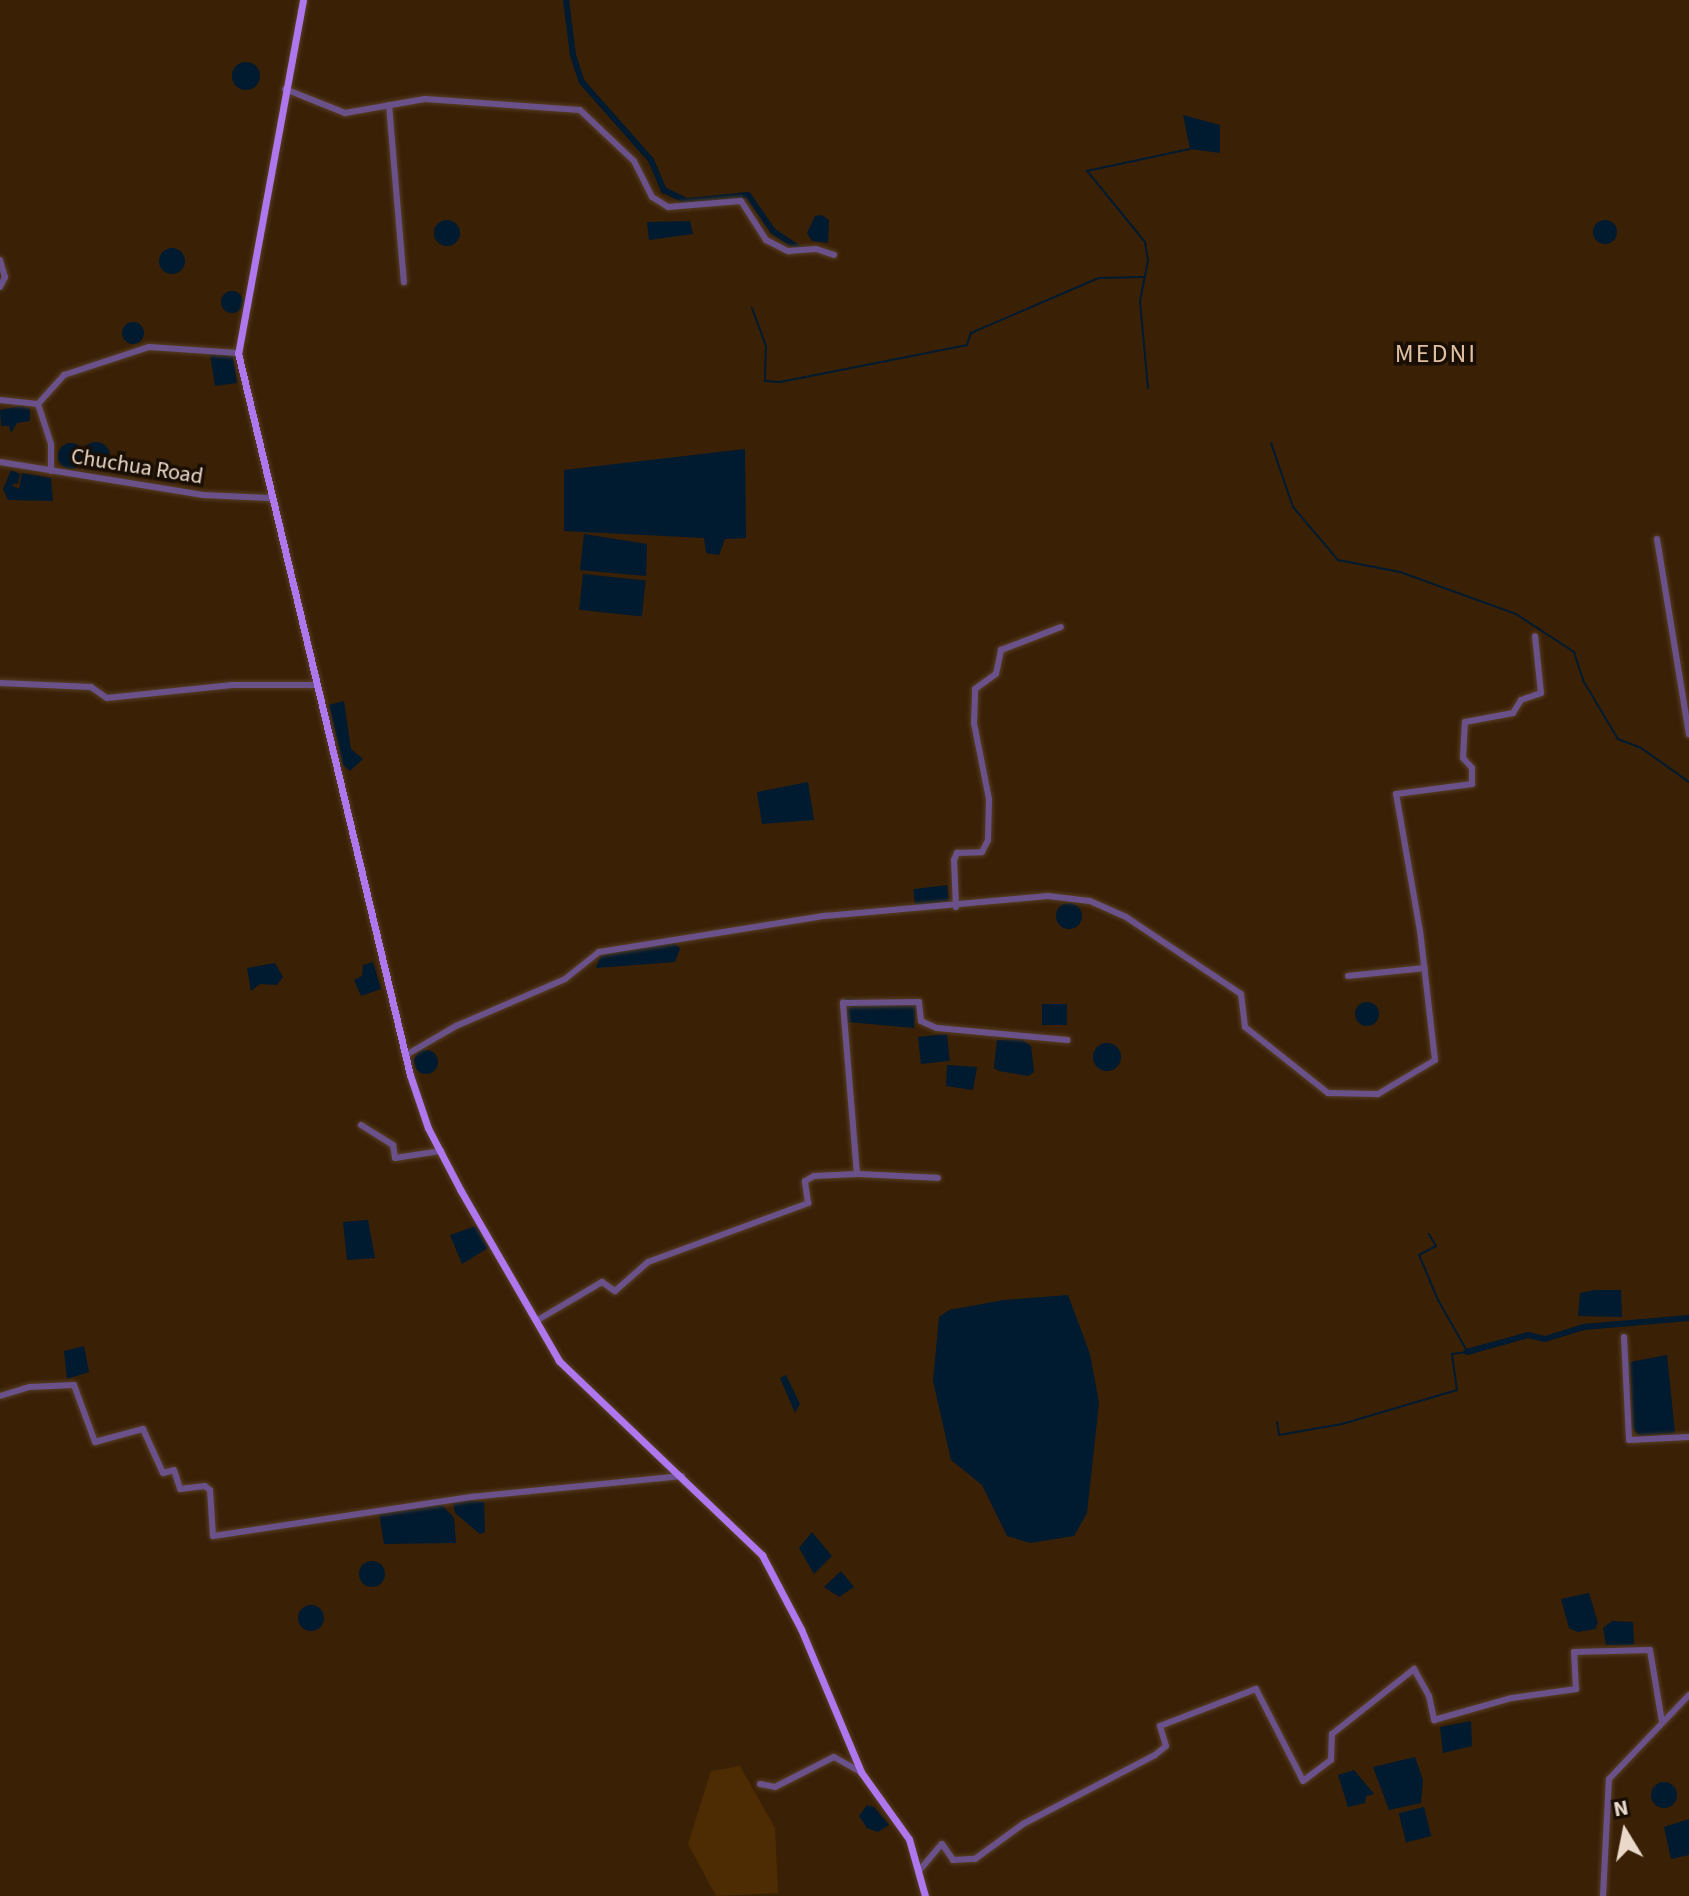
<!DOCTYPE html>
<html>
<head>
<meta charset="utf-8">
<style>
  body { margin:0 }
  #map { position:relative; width:1689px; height:1896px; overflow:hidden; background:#3a2106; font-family:"Source Sans 3",sans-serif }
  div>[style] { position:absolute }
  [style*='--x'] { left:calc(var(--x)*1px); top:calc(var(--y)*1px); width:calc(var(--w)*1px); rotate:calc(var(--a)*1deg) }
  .green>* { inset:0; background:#4d2b03 }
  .water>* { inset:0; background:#001a30; transform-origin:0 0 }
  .round { border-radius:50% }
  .stream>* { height:2px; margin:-1px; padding:0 1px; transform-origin:1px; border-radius:1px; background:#001a30 }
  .canal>* { height:6px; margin:-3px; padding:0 3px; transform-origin:3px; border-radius:3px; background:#001a30 }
  .roads { filter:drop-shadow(0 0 2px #563e25) drop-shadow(0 0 2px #563e25) }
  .minor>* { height:6px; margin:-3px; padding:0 3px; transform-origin:3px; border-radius:3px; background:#6b518a }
  .major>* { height:7px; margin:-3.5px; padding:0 3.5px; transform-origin:3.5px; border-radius:3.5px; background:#ae77ed }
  span { translate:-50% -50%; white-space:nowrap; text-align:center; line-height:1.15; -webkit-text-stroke:7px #190e04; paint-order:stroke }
  .street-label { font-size:22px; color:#ead9ca }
  .quarter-label { font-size:26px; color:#e0bfa1; letter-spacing:2px }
  .north { position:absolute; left:1585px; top:1792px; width:80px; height:80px; -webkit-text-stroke:6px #190e04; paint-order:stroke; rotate:350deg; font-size:22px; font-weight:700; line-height:32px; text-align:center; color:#ead9ca }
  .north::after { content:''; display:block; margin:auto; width:28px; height:36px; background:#ead9ca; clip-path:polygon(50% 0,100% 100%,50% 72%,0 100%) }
</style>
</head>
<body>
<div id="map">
  <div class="green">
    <div style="clip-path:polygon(740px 1766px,775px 1828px,778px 1893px,716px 1896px,688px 1844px,711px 1771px)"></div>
  </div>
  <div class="water">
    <div class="round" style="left:232px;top:62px;width:28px;height:28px"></div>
    <div style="clip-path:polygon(1183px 115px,1220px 125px,1220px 153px,1190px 149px)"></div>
    <div style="clip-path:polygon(822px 215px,829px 220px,828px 243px,812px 241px,807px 233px,815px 216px)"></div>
    <div class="round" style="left:1593px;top:220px;width:24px;height:24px"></div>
    <div class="round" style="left:434px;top:220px;width:26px;height:26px"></div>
    <div style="clip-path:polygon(690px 221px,693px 234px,649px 240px,647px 222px)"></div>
    <div class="round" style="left:159px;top:248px;width:26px;height:26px"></div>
    <div class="round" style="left:221px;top:291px;width:22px;height:22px"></div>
    <div class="round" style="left:122px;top:322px;width:22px;height:22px"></div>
    <div style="clip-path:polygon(210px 354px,233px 355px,237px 383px,215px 386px)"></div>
    <div style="clip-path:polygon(22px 406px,30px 409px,30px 421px,17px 423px,11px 433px,9px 426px,1px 426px,0 410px)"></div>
    <div class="round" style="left:82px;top:442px;width:28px;height:28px"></div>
    <div class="round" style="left:58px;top:443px;width:26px;height:26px"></div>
    <div style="clip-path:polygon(745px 449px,746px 538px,725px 539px,719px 555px,706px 553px,704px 538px,564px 531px,564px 470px)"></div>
    <div style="clip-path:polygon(11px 470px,20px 474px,18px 483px,11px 485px,19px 489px,22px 473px,51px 478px,53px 501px,8px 500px,3px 489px)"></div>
    <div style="clip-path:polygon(584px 534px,647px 544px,646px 576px,580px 570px)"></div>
    <div style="left:583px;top:574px;width:63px;height:36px;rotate:6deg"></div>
    <div style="clip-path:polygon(344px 701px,351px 749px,363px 759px,350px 771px,343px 765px,329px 705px)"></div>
    <div style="clip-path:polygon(808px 782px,814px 820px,762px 824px,757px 792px)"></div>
    <div style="left:947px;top:885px;width:16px;height:34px;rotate:83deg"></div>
    <div class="round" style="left:1056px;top:903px;width:26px;height:26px"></div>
    <div style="clip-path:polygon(674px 943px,680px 948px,675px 962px,596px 968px,601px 955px)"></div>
    <div style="clip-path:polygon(373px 962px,381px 989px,361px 996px,354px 980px,362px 976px,363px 965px)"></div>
    <div style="clip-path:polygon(275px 963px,283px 977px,277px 985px,260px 984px,251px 991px,247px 968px)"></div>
    <div class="round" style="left:1355px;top:1002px;width:24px;height:24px"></div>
    <div style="left:916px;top:1004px;width:24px;height:70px;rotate:95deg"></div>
    <div style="left:1042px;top:1004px;width:25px;height:21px"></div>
    <div style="left:947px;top:1034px;width:27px;height:29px;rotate:84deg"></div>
    <div style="clip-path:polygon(1021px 1039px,1031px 1046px,1034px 1072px,1028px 1076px,999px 1071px,994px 1068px,997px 1040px)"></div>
    <div class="round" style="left:1093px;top:1043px;width:28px;height:28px"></div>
    <div class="round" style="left:414px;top:1050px;width:24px;height:24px"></div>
    <div style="clip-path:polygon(947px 1065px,977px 1067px,973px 1090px,946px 1086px)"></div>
    <div style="clip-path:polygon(368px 1220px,375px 1258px,347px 1260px,343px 1222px)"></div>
    <div style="clip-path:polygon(476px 1226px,488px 1248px,462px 1264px,450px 1235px)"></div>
    <div style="clip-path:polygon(1595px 1290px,1621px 1290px,1622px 1317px,1578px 1316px,1580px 1293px)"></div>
    <div style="clip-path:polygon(1068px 1295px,1090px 1354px,1099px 1403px,1087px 1513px,1074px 1536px,1030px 1543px,1007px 1536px,982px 1485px,951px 1460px,933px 1381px,939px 1317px,949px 1310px,1004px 1300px)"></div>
    <div style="clip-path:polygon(84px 1346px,89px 1372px,67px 1379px,64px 1351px)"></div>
    <div style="clip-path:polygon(1667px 1355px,1675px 1433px,1639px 1436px,1633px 1428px,1630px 1362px)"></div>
    <div style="clip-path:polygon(786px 1375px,800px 1404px,795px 1413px,780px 1378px)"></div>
    <div style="clip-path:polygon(465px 1500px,484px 1502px,485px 1532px,480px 1534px,455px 1513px,453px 1503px)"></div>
    <div style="clip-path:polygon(442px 1505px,454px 1518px,456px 1543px,384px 1544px,379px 1513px)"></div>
    <div style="clip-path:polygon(812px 1532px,832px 1556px,814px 1574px,799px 1548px)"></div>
    <div class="round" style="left:359px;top:1561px;width:26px;height:26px"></div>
    <div style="clip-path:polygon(841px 1571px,854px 1587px,839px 1597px,824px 1587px)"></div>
    <div style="clip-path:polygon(1589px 1593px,1598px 1623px,1595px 1629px,1578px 1632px,1569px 1628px,1561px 1599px)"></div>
    <div class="round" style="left:298px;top:1605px;width:26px;height:26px"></div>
    <div style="clip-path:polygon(1612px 1621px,1633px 1622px,1634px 1645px,1606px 1645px,1603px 1628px)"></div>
    <div style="clip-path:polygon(1471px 1721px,1472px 1746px,1443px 1753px,1440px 1727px)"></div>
    <div style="clip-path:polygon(1415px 1757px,1423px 1780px,1421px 1803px,1389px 1810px,1373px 1767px)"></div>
    <div style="clip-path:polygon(1354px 1770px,1374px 1794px,1366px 1796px,1365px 1803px,1348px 1807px,1338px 1775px)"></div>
    <div class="round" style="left:1651px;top:1782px;width:26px;height:26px"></div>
    <div style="clip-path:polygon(867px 1805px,874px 1807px,889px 1825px,878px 1832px,867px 1828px,859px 1816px)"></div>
    <div style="left:1424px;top:1807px;width:30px;height:26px;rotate:76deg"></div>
    <div style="clip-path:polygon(1689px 1819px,1689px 1855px,1671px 1859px,1664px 1827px)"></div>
  </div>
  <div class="stream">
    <div style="--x:752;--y:308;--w:40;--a:69.8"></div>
    <div style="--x:766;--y:346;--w:35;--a:92"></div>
    <div style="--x:765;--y:381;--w:15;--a:4"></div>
    <div style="--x:780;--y:382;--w:191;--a:-11.2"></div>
    <div style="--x:967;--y:345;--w:13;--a:-72"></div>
    <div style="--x:971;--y:333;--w:139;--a:-23.3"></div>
    <div style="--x:1099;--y:278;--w:45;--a:-1.3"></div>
    <div style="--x:1148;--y:388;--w:87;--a:-95.3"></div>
    <div style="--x:1140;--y:301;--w:41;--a:-78.7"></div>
    <div style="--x:1148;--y:261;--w:19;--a:-99"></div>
    <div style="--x:1145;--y:242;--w:92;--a:-129.2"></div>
    <div style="--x:1087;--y:171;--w:105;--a:-12.1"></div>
    <div style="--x:1271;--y:443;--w:68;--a:71"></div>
    <div style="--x:1293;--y:507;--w:70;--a:49.7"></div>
    <div style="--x:1338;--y:560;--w:63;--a:11"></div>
    <div style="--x:1400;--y:572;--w:123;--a:19.9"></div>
    <div style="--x:1516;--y:614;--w:69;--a:33.2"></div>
    <div style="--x:1574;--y:652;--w:32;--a:72"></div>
    <div style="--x:1584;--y:682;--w:66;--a:59.2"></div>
    <div style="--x:1618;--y:739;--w:25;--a:21"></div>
    <div style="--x:1641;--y:748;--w:59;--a:35.3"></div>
    <div style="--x:1429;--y:1234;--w:14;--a:60"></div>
    <div style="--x:1436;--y:1246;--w:19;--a:152"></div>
    <div style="--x:1419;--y:1255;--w:49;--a:67.1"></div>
    <div style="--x:1438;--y:1300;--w:56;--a:60.3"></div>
    <div style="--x:1466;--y:1349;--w:8;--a:23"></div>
    <div style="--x:1277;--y:1422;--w:13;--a:81"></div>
    <div style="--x:1279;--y:1435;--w:64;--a:-9.9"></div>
    <div style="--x:1342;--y:1424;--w:120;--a:-16.5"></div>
    <div style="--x:1457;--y:1390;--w:36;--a:-98"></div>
    <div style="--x:1452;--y:1354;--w:15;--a:-8"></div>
  </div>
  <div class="canal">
    <div style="--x:566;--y:0;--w:55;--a:82.7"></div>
    <div style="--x:573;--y:55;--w:28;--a:72"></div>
    <div style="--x:582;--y:82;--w:104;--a:48.5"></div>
    <div style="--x:651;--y:160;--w:33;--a:67"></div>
    <div style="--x:664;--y:190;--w:25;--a:26"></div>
    <div style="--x:687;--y:201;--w:61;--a:-5.6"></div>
    <div style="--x:748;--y:195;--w:44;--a:55.2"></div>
    <div style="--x:773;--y:231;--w:30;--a:34"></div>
    <div style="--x:1467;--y:1352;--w:63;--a:-15.6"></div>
    <div style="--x:1528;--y:1335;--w:17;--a:13"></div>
    <div style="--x:1545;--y:1339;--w:41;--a:-17.1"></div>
    <div style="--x:1584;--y:1327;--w:105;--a:-4.9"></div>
  </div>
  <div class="roads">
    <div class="minor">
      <div style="--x:285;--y:89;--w:65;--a:21.8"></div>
      <div style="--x:345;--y:113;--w:81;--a:-9.9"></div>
      <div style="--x:425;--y:99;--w:155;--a:4.1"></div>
      <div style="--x:580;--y:110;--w:74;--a:43.4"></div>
      <div style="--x:634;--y:161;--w:40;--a:63.4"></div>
      <div style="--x:652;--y:197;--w:19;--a:32"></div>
      <div style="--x:668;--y:207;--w:73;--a:-4.7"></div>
      <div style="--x:741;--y:201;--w:46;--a:57.3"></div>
      <div style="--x:766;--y:240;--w:25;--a:27"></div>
      <div style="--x:788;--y:251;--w:28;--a:-4"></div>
      <div style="--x:816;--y:249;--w:19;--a:18"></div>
      <div style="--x:389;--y:105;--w:178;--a:85.2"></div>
      <div style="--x:0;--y:260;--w:18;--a:74"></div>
      <div style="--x:5;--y:277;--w:11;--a:117"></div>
      <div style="--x:0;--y:400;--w:38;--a:6"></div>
      <div style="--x:38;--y:404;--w:42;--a:72"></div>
      <div style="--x:51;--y:444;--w:27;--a:90"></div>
      <div style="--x:38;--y:404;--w:39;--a:-48"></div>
      <div style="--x:64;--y:375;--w:89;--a:-18.2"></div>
      <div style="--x:149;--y:347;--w:89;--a:3.9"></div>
      <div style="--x:0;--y:462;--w:206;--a:9.2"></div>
      <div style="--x:203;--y:495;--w:66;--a:2.6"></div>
      <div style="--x:1657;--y:539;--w:198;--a:80.7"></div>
      <div style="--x:0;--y:683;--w:91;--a:2.5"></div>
      <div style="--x:91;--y:687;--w:19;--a:35"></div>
      <div style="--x:107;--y:698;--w:126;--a:-5.9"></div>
      <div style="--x:232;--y:685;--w:83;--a:0"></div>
      <div style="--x:956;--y:907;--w:47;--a:-92.4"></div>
      <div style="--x:954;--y:860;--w:8;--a:-67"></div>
      <div style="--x:957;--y:853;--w:25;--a:-2"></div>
      <div style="--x:982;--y:852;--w:13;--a:-63"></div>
      <div style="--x:988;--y:840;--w:41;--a:-88.6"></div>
      <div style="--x:989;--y:799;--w:77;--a:-101.2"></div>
      <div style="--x:974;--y:723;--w:34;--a:-88"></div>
      <div style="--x:975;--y:689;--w:26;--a:-36"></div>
      <div style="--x:996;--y:674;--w:25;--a:-78"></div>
      <div style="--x:1001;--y:650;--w:64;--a:-21"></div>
      <div style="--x:1348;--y:976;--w:77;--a:-5.9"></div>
      <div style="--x:406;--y:1055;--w:58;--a:-30.1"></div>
      <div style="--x:456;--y:1026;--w:119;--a:-23.3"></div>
      <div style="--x:565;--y:979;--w:43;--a:-38.5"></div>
      <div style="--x:599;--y:952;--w:229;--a:-9.1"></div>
      <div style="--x:825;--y:916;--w:224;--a:-5.1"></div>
      <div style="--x:1048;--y:896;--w:42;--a:6.8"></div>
      <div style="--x:1090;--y:901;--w:39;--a:24"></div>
      <div style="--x:1126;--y:917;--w:138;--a:33.8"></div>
      <div style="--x:1241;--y:994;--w:33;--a:83"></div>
      <div style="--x:1245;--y:1027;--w:106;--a:38.5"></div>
      <div style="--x:1328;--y:1093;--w:50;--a:1.1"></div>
      <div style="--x:1378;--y:1094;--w:66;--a:-30.8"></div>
      <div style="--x:1435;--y:1060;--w:130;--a:-96.6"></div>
      <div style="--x:1420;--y:931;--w:139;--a:-99.9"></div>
      <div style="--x:1396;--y:794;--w:77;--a:-7.5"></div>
      <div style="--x:1472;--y:784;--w:16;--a:-90"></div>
      <div style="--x:1472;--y:768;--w:13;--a:-132"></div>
      <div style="--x:1463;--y:758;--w:36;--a:-87"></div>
      <div style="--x:1465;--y:722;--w:49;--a:-10.6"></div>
      <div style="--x:1513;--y:713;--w:15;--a:-58"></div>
      <div style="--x:1521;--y:700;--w:21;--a:-19"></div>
      <div style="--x:1541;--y:693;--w:57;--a:-96"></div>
      <div style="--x:361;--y:1125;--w:38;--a:32"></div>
      <div style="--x:393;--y:1145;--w:13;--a:81"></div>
      <div style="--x:395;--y:1158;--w:47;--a:-8.7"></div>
      <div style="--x:857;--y:1174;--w:81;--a:2.8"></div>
      <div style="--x:536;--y:1321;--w:77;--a:-30.6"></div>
      <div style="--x:602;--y:1282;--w:16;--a:35"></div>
      <div style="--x:615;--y:1291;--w:44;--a:-41.3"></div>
      <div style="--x:648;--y:1262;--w:171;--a:-20.2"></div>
      <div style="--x:808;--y:1203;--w:22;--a:-98"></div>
      <div style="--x:805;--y:1181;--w:10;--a:-29"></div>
      <div style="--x:814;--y:1176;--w:43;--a:-2.7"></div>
      <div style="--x:857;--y:1174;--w:172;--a:-94.7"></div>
      <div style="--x:843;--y:1003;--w:76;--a:-0.8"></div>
      <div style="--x:919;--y:1002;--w:19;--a:84"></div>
      <div style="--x:921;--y:1021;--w:17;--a:24"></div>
      <div style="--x:937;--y:1028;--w:131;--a:5.3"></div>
      <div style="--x:1624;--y:1337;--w:103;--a:87.2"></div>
      <div style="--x:1629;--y:1440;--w:60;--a:-2.9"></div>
      <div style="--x:0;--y:1396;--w:31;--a:-17"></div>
      <div style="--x:30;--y:1387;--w:44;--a:-2.6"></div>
      <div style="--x:74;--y:1385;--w:61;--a:69.8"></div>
      <div style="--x:95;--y:1442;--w:50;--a:-15.2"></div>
      <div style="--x:143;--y:1429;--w:48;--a:65.6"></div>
      <div style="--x:163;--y:1473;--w:11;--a:-15"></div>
      <div style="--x:174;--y:1470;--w:20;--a:72"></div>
      <div style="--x:180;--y:1489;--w:25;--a:-7"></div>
      <div style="--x:205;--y:1486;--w:6;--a:39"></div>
      <div style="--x:210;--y:1490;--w:46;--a:86.3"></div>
      <div style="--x:213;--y:1536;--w:261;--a:-8.6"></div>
      <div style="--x:471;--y:1497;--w:212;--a:-5.7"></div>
      <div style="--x:760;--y:1784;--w:15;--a:11"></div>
      <div style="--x:775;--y:1787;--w:66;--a:-27"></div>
      <div style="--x:834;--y:1757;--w:31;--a:29"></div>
      <div style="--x:919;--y:1871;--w:35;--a:-50"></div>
      <div style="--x:942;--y:1844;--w:19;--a:55"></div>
      <div style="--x:953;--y:1860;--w:22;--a:-3"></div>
      <div style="--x:975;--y:1859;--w:59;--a:-36.1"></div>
      <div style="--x:1023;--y:1824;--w:149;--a:-27.6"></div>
      <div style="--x:1155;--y:1755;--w:14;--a:-39"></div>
      <div style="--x:1166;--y:1746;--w:21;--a:-107"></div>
      <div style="--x:1160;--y:1726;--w:103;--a:-21.1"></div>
      <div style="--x:1256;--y:1689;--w:103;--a:62.9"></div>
      <div style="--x:1303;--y:1781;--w:35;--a:-37"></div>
      <div style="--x:1331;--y:1760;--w:26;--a:-88"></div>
      <div style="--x:1332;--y:1734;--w:105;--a:-38.4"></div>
      <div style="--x:1414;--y:1669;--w:31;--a:61"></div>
      <div style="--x:1429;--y:1696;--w:25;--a:78"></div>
      <div style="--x:1434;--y:1720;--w:81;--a:-15.8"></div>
      <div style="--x:1512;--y:1698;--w:65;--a:-8"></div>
      <div style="--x:1576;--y:1689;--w:37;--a:-93"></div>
      <div style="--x:1574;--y:1652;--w:76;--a:-1.5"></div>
      <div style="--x:1650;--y:1650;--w:73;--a:80.5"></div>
      <div style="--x:1603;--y:1896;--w:117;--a:-87.1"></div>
      <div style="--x:1609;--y:1779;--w:116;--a:-46.4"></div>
    </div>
    <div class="major">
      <div style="--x:303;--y:0;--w:359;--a:100.4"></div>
      <div style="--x:238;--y:353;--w:742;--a:76.6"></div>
      <div style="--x:410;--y:1075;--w:56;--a:71.2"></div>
      <div style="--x:428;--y:1128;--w:71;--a:62.4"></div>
      <div style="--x:461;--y:1191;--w:196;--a:60"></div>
      <div style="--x:559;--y:1361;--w:281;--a:43.7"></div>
      <div style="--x:762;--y:1555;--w:84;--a:62.2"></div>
      <div style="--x:801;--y:1629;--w:155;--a:67.2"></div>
      <div style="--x:861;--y:1772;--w:82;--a:54.4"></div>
      <div style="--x:909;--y:1839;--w:59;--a:74.3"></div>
    </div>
  </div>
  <div class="street-label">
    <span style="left:137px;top:467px;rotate:9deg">Chuchua Road</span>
  </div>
  <div class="quarter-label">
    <span style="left:1436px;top:354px">MEDNI</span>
  </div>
  <div class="north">N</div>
</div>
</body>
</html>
